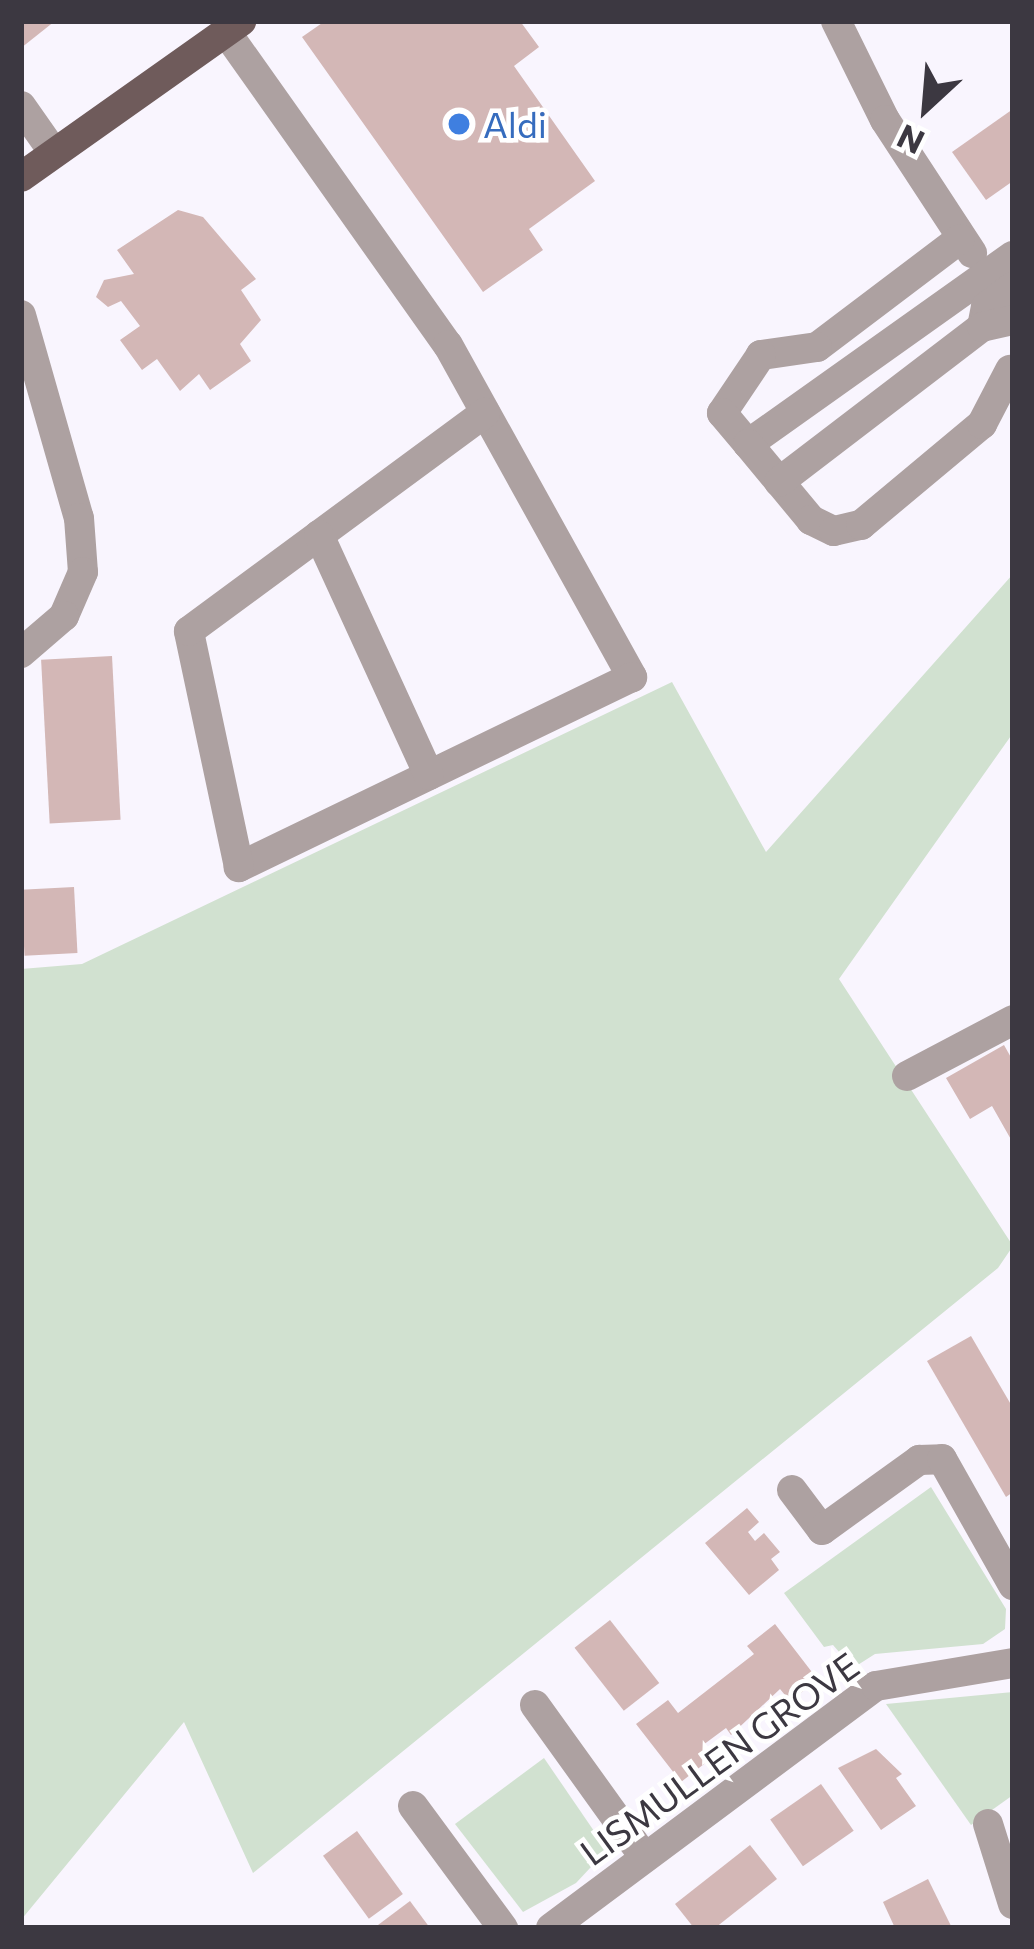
<!DOCTYPE html>
<html>
<head>
<meta charset="utf-8">
<style>
  body { margin:0 }
  #map { position:relative; width:1034px; height:1949px; overflow:hidden; background:#f9f5fe; font-family:Commissioner,sans-serif }
  div>[style] { position:absolute }
  [style*='--x'] { left:calc(var(--x)*1px); top:calc(var(--y)*1px); width:calc(var(--w)*1px); rotate:calc(var(--a)*1deg) }
  .green>* { inset:0; background:#d1e1d0 }
  .building>* { inset:0; background:#d3b7b6; transform-origin:0 0 }
  .minor>* { height:30px; margin:-15px; padding:0 15px; transform-origin:15px; border-radius:15px; background:#ada1a1 }
  .major>* { height:30px; margin:-15px; padding:0 15px; transform-origin:15px; border-radius:15px; background:#6f5b5b }
  .dots>* { width:33px; height:33px; translate:-50% -50%; box-sizing:border-box; border:6px solid #fff; border-radius:50% }
  span { translate:-50% -50%; white-space:nowrap; text-align:center; line-height:1.15; -webkit-text-stroke:9px #fff; paint-order:stroke }
  .shop-label { font-size:36px; color:#366cbe }
  .left { translate:0 -50%; text-align:left }
  .street-label { font-size:36px; color:#3c3841 }
  .frame { position:absolute; inset:0; border:24px solid #3c3841; pointer-events:none }
  .north { position:absolute; left:866px; top:48px; width:120px; height:120px; -webkit-text-stroke:9px #fff; paint-order:stroke; rotate:206deg; font-size:33px; font-weight:700; line-height:48px; text-align:center; color:#3c3841 }
  .north::after { content:''; display:block; margin:auto; width:42px; height:54px; background:#3c3841; clip-path:polygon(50% 0,100% 100%,50% 72%,0 100%) }
</style>
</head>
<body>
<div id="map">
  <div class="green">
    <div style="clip-path:polygon(1013px 574px,1013px 733px,839px 979px,1013px 1246px,998px 1268px,253px 1873px,184px 1722px,21px 1920px,21px 969px,82px 964px,672px 682px,766px 852px)"></div>
    <div style="clip-path:polygon(931px 1487px,1006px 1609px,1005px 1629px,983px 1644px,875px 1654px,853px 1668px,833px 1645px,824px 1647px,784px 1593px)"></div>
    <div style="clip-path:polygon(1013px 1692px,1013px 1795px,971px 1825px,886px 1704px)"></div>
    <div style="clip-path:polygon(544px 1758px,607px 1850px,576px 1883px,523px 1912px,455px 1824px)"></div>
  </div>
  <div class="building">
    <div style="clip-path:polygon(21px 21px,55px 21px,21px 48px)"></div>
    <div style="clip-path:polygon(325px 21px,520px 21px,539px 47px,514px 66px,595px 181px,529px 229px,543px 250px,483px 292px,302px 37px)"></div>
    <div style="clip-path:polygon(1013px 109px,1013px 181px,986px 200px,952px 152px)"></div>
    <div style="clip-path:polygon(178px 210px,203px 217px,256px 279px,241px 290px,261px 320px,240px 344px,251px 361px,210px 390px,199px 374px,180px 391px,157px 359px,142px 370px,120px 340px,140px 326px,121px 301px,108px 307px,96px 297px,104px 280px,134px 274px,117px 250px)"></div>
    <div style="left:112px;top:656px;width:164px;height:71px;rotate:87deg"></div>
    <div style="left:74px;top:887px;width:66px;height:53px;rotate:87deg"></div>
    <div style="clip-path:polygon(1004px 1045px,1013px 1061px,1013px 1143px,992px 1106px,970px 1119px,946px 1078px)"></div>
    <div style="clip-path:polygon(971px 1336px,1013px 1408px,1013px 1492px,1006px 1497px,927px 1361px)"></div>
    <div style="clip-path:polygon(747px 1508px,759px 1522px,748px 1532px,755px 1541px,764px 1533px,780px 1552px,771px 1559px,779px 1570px,749px 1595px,705px 1543px)"></div>
    <div style="left:610px;top:1620px;width:80px;height:45px;rotate:52deg"></div>
    <div style="clip-path:polygon(775px 1624px,818px 1680px,790px 1701px,780px 1689px,731px 1735px,726px 1728px,703px 1745px,713px 1757px,681px 1782px,636px 1724px,668px 1700px,678px 1713px,754px 1654px,747px 1646px)"></div>
    <div style="clip-path:polygon(876px 1749px,902px 1774px,896px 1778px,916px 1806px,881px 1830px,838px 1768px)"></div>
    <div style="left:821px;top:1784px;width:57px;height:62px;rotate:55deg"></div>
    <div style="left:357px;top:1831px;width:78px;height:42px;rotate:54deg"></div>
    <div style="clip-path:polygon(750px 1845px,777px 1879px,715px 1928px,694px 1928px,675px 1904px)"></div>
    <div style="clip-path:polygon(928px 1879px,952px 1928px,895px 1928px,883px 1902px)"></div>
    <div style="clip-path:polygon(410px 1901px,430px 1928px,374px 1928px)"></div>
  </div>
  <div class="minor">
    <div style="--x:836;--y:21;--w:110;--a:63.7"></div>
    <div style="--x:885;--y:120;--w:159;--a:56.8"></div>
    <div style="--x:226;--y:32;--w:384;--a:54.7"></div>
    <div style="--x:448;--y:345;--w:380;--a:61"></div>
    <div style="--x:632;--y:677;--w:437;--a:154.2"></div>
    <div style="--x:239;--y:867;--w:241;--a:-102"></div>
    <div style="--x:189;--y:631;--w:368;--a:-36.4"></div>
    <div style="--x:21;--y:106;--w:57;--a:54.9"></div>
    <div style="--x:960;--y:239;--w:179;--a:142.9"></div>
    <div style="--x:817;--y:347;--w:57;--a:171.9"></div>
    <div style="--x:761;--y:355;--w:70;--a:123.9"></div>
    <div style="--x:722;--y:413;--w:40;--a:50"></div>
    <div style="--x:748;--y:444;--w:325;--a:-35.4"></div>
    <div style="--x:21;--y:315;--w:211;--a:74.1"></div>
    <div style="--x:79;--y:518;--w:54;--a:85.8"></div>
    <div style="--x:83;--y:572;--w:48;--a:113.4"></div>
    <div style="--x:64;--y:616;--w:57;--a:139.3"></div>
    <div style="--x:982;--y:327;--w:20;--a:-79"></div>
    <div style="--x:986;--y:307;--w:34;--a:-37"></div>
    <div style="--x:748;--y:444;--w:99;--a:50.3"></div>
    <div style="--x:811;--y:520;--w:25;--a:26"></div>
    <div style="--x:834;--y:531;--w:28;--a:-13"></div>
    <div style="--x:861;--y:525;--w:158;--a:-39.9"></div>
    <div style="--x:982;--y:424;--w:61;--a:-62.6"></div>
    <div style="--x:779;--y:482;--w:255;--a:-37.4"></div>
    <div style="--x:982;--y:327;--w:32;--a:-13"></div>
    <div style="--x:319;--y:535;--w:264;--a:65.4"></div>
    <div style="--x:907;--y:1076;--w:120;--a:-27.8"></div>
    <div style="--x:792;--y:1490;--w:50;--a:53.1"></div>
    <div style="--x:822;--y:1530;--w:120;--a:-35.8"></div>
    <div style="--x:919;--y:1460;--w:23;--a:-2"></div>
    <div style="--x:942;--y:1459;--w:145;--a:60.6"></div>
    <div style="--x:535;--y:1705;--w:188;--a:54.3"></div>
    <div style="--x:413;--y:1806;--w:152;--a:53.6"></div>
    <div style="--x:988;--y:1824;--w:84;--a:72.6"></div>
    <div style="--x:551;--y:1928;--w:405;--a:-36.7"></div>
    <div style="--x:876;--y:1686;--w:139;--a:-9.5"></div>
  </div>
  <div class="major">
    <div style="--x:21;--y:177;--w:270;--a:-35.3"></div>
  </div>
  <div class="dots">
    <div style="left:459px;top:124px;background:#3f7fe0"></div>
  </div>
  <div class="shop-label">
    <span class="left" style="left:483px;top:124px">Aldi</span>
  </div>
  <div class="street-label">
    <span style="left:719px;top:1758px;rotate:-36deg">LISMULLEN GROVE</span>
  </div>
  <div class="frame"></div>
  <div class="north">N</div>
</div>
</body>
</html>
